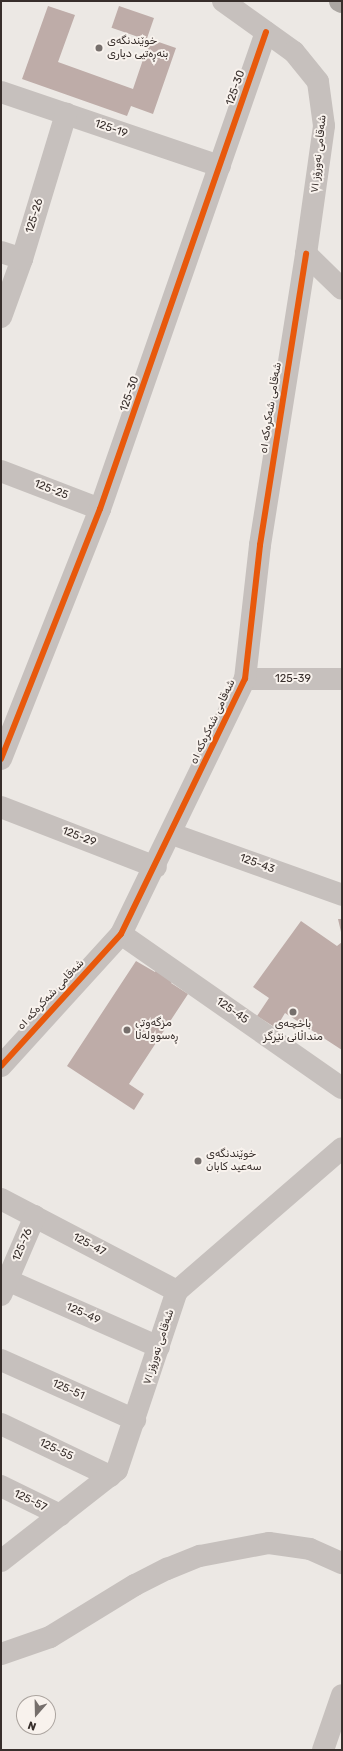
<!DOCTYPE html>
<html>
<head>
<meta charset="utf-8">
<style>
  body { margin:0 }
  #map { position:relative; width:343px; height:1751px; overflow:hidden; background:#ece8e4; font-family:Rubik,Vazirmatn,sans-serif }
  div>[style] { position:absolute }
  [style*='--x'] { left:calc(var(--x)*1px); top:calc(var(--y)*1px); width:calc(var(--w)*1px); rotate:calc(var(--a)*1deg) }
  .building>* { inset:0; background:#beaca8; transform-origin:0 0 }
  .minor>* { height:22px; margin:-11px; padding:0 11px; transform-origin:11px; border-radius:11px; background:#c6c0bd }
  .tertiary>* { height:22px; margin:-11px; padding:0 11px; transform-origin:11px; border-radius:11px; background:#c6c0bd }
  .trunk>* { height:22px; margin:-11px; padding:0 11px; transform-origin:11px; border-radius:11px; background:#aba6a2 }
  .cycleway>* { height:6px; margin:-3px; padding:0 3px; transform-origin:3px; border-radius:3px; background:#e8590c }
  .dots>* { width:11px; height:11px; translate:-50% -50%; box-sizing:border-box; border:2px solid #f8f2ed; border-radius:50% }
  span { translate:-50% -50%; white-space:nowrap; text-align:center; line-height:1.15; -webkit-text-stroke:4px #f8f2ed; paint-order:stroke }
  .poi-label { font-size:11px; color:#372e2b }
  .left { translate:0 -50%; text-align:left }
  .street-label { font-size:11px; color:#372e2b }
  .frame { position:absolute; inset:0; border:2px solid #372e2b; pointer-events:none }
  .north { position:absolute; left:16px; top:1695px; width:40px; height:40px; box-sizing:border-box; background:#f8f2ed; border:1px solid #aba49f; border-radius:50%; rotate:200deg; font-size:11px; font-weight:700; line-height:16px; text-align:center; color:#372e2b }
  .north::after { content:''; display:block; margin:auto; width:14px; height:18px; background:#766f6c; clip-path:polygon(50% 0,100% 100%,50% 72%,0 100%) }
</style>
</head>
<body>
<div id="map">
  <div class="building">
    <div style="clip-path:polygon(48px 6px,75px 15px,58px 62px,133px 89px,150px 39px,176px 48px,153px 114px,131px 106px,127px 116px,22px 79px)"></div>
    <div style="left:119px;top:6px;width:37px;height:23px;rotate:19deg"></div>
    <div style="clip-path:polygon(338px 919px,342px 919px,342px 932px,341px 932px)"></div>
    <div style="clip-path:polygon(301px 921px,337px 946px,342px 942px,342px 1050px,285px 1013px,276px 1028px,257px 1016px,269px 998px,253px 987px)"></div>
    <div style="clip-path:polygon(136px 961px,155px 972px,157px 968px,174px 979px,171px 983px,188px 994px,129px 1084px,144px 1094px,134px 1110px,67px 1066px)"></div>
  </div>
  <div class="minor">
    <div style="--x:1;--y:92;--w:231;--a:18.7"></div>
    <div style="--x:1;--y:252;--w:22;--a:18"></div>
    <div style="--x:1;--y:317;--w:62;--a:-70.1"></div>
    <div style="--x:22;--y:259;--w:152;--a:-73.1"></div>
    <div style="--x:1;--y:471;--w:106;--a:21"></div>
    <div style="--x:245;--y:679;--w:97;--a:0"></div>
    <div style="--x:1;--y:759;--w:269;--a:-68.4"></div>
    <div style="--x:100;--y:509;--w:505;--a:-70.81"></div>
    <div style="--x:1;--y:807;--w:166;--a:21.2"></div>
    <div style="--x:172;--y:834;--w:181;--a:19.7"></div>
    <div style="--x:121;--y:934;--w:269;--a:34.9"></div>
    <div style="--x:1;--y:1066;--w:178;--a:-47.7"></div>
    <div style="--x:121;--y:934;--w:284;--a:-64.1"></div>
    <div style="--x:245;--y:679;--w:135;--a:-83.6"></div>
    <div style="--x:260;--y:545;--w:295;--a:-81"></div>
    <div style="--x:1;--y:1199;--w:199;--a:27.6"></div>
    <div style="--x:7;--y:1280;--w:166;--a:23.8"></div>
    <div style="--x:1;--y:1295;--w:86;--a:-66.7"></div>
    <div style="--x:1;--y:1360;--w:147;--a:24.1"></div>
    <div style="--x:1;--y:1424;--w:121;--a:25.5"></div>
    <div style="--x:1;--y:1486;--w:66;--a:26.2"></div>
    <div style="--x:1;--y:1654;--w:52;--a:-19.1"></div>
    <div style="--x:50;--y:1637;--w:100;--a:-31.5"></div>
    <div style="--x:135;--y:1585;--w:36;--a:-27"></div>
    <div style="--x:167;--y:1569;--w:35;--a:-22"></div>
    <div style="--x:200;--y:1556;--w:70;--a:-10.7"></div>
    <div style="--x:269;--y:1543;--w:41;--a:8.3"></div>
    <div style="--x:310;--y:1549;--w:35;--a:24"></div>
    <div style="--x:323;--y:1750;--w:58;--a:-70.9"></div>
  </div>
  <div class="tertiary">
    <div style="--x:223;--y:1;--w:87;--a:35.7"></div>
    <div style="--x:294;--y:52;--w:38;--a:51"></div>
    <div style="--x:318;--y:82;--w:44;--a:82.2"></div>
    <div style="--x:324;--y:126;--w:129;--a:98"></div>
    <div style="--x:306;--y:254;--w:50;--a:44.2"></div>
    <div style="--x:1;--y:1561;--w:147;--a:-38.1"></div>
    <div style="--x:117;--y:1470;--w:189;--a:-71.5"></div>
    <div style="--x:177;--y:1291;--w:218;--a:-40.9"></div>
  </div>
  <div class="trunk">
    <div style="--x:340;--y:1;--w:2;--a:27"></div>
  </div>
  <div class="cycleway">
    <div style="--x:1;--y:759;--w:269;--a:-68.4"></div>
    <div style="--x:100;--y:509;--w:505;--a:-70.81"></div>
    <div style="--x:1;--y:1066;--w:178;--a:-47.7"></div>
    <div style="--x:121;--y:934;--w:284;--a:-64.1"></div>
    <div style="--x:245;--y:679;--w:135;--a:-83.6"></div>
    <div style="--x:260;--y:545;--w:295;--a:-81"></div>
  </div>
  <div class="dots">
    <div style="left:99px;top:48px;background:#766f6c"></div>
    <div style="left:293px;top:1012px;background:#766f6c"></div>
    <div style="left:127px;top:1030px;background:#766f6c"></div>
    <div style="left:198px;top:1161px;background:#766f6c"></div>
  </div>
  <div class="poi-label">
    <span class="left" style="left:107px;top:48px">خوێندنگەی<br>بنەڕەتیی دیاری</span>
    <span class="left" style="left:135px;top:1030px">مزگەوتی<br>ڕەسوولەڵا</span>
    <span style="left:293px;top:1031px">باخچەی<br>منداڵانی نێرگز</span>
    <span class="left" style="left:206px;top:1161px">خوێندنگەی<br>سەعید کابان</span>
  </div>
  <div class="street-label">
    <span style="left:236px;top:88px;rotate:-71deg">125-30</span>
    <span style="left:111px;top:129px;rotate:19deg">125-19</span>
    <span style="left:319px;top:154px;rotate:-84deg">شەقامی نەورۆز ٧١</span>
    <span style="left:35px;top:216px;rotate:-73deg">125-26</span>
    <span style="left:130px;top:394px;rotate:-71deg">125-30</span>
    <span style="left:271px;top:408px;rotate:-81deg">شەقامی شەکرەکە ٥١</span>
    <span style="left:51px;top:490px;rotate:21deg">125-25</span>
    <span style="left:293px;top:679px">125-39</span>
    <span style="left:213px;top:722px;rotate:-65deg">شەقامی شەکرەکە ٥١</span>
    <span style="left:79px;top:837px;rotate:21deg">125-29</span>
    <span style="left:257px;top:864px;rotate:20deg">125-43</span>
    <span style="left:51px;top:995px;rotate:-47deg">شەقامی شەکرەکە ٥١</span>
    <span style="left:232px;top:1011px;rotate:35deg">125-45</span>
    <span style="left:23px;top:1245px;rotate:-67deg">125-76</span>
    <span style="left:89px;top:1245px;rotate:28deg">125-47</span>
    <span style="left:83px;top:1314px;rotate:24deg">125-49</span>
    <span style="left:159px;top:1347px;rotate:-72deg">شەقامی نەورۆز ٧١</span>
    <span style="left:68px;top:1390px;rotate:24deg">125-51</span>
    <span style="left:56px;top:1450px;rotate:25deg">125-55</span>
    <span style="left:30px;top:1501px;rotate:26deg">125-57</span>
  </div>
  <div class="frame"></div>
  <div class="north">N</div>
</div>
</body>
</html>
